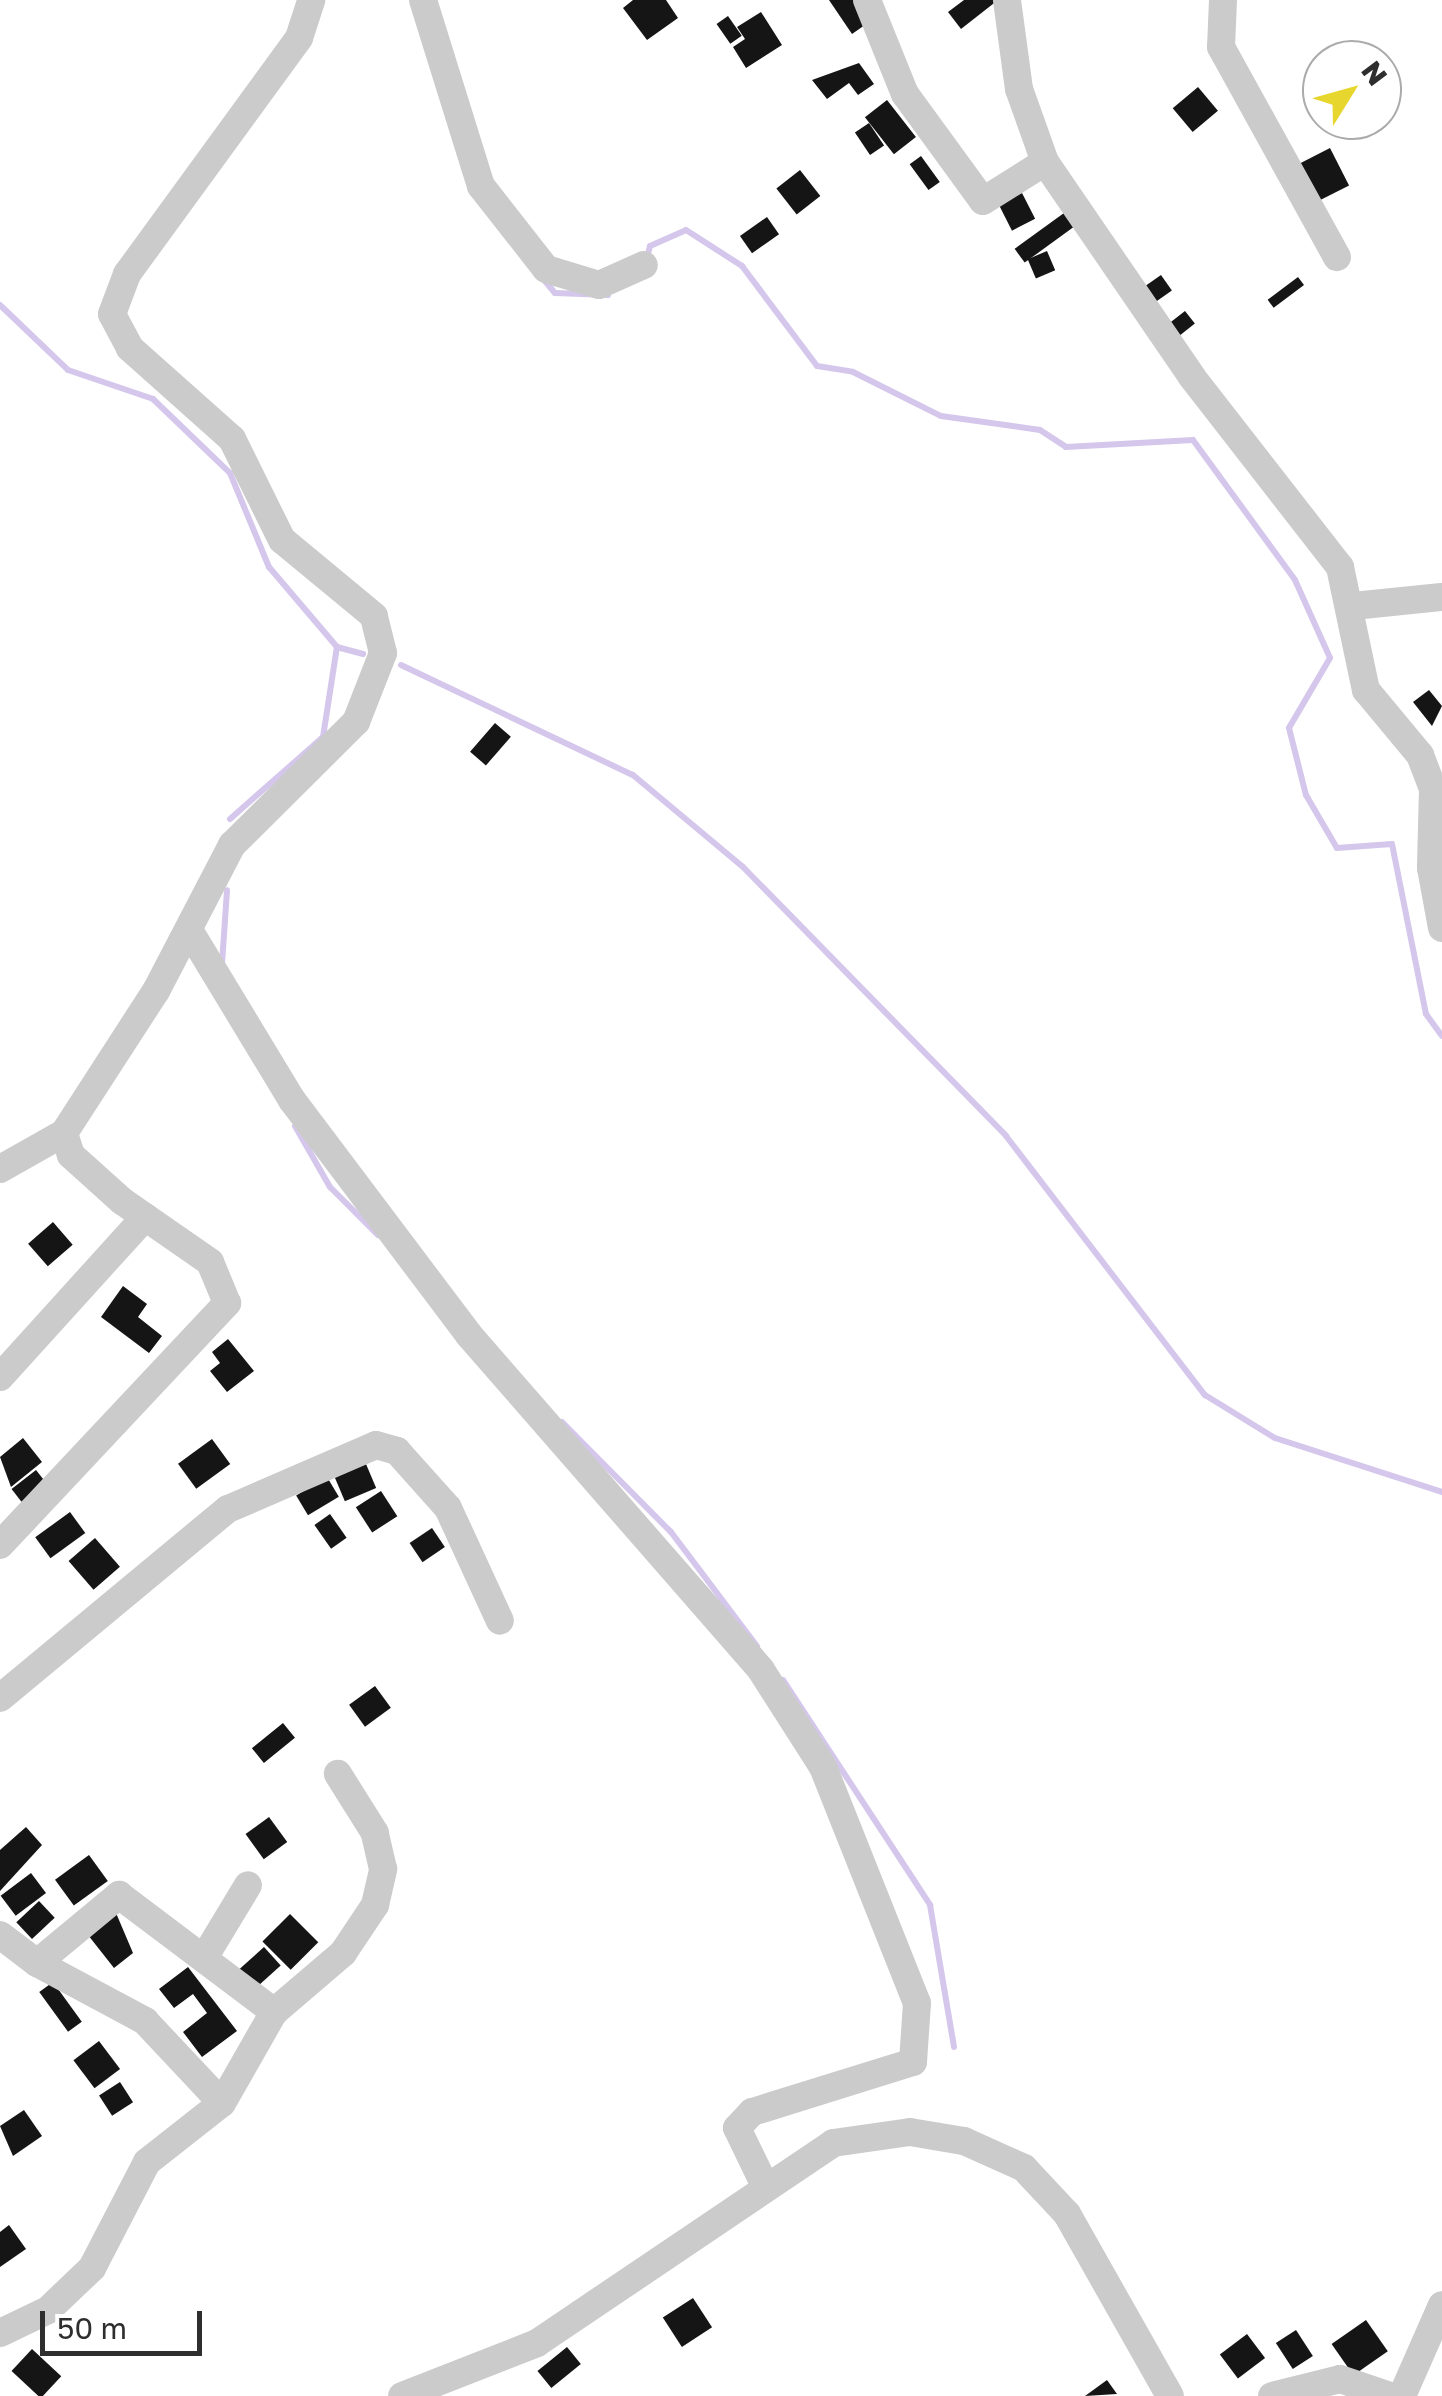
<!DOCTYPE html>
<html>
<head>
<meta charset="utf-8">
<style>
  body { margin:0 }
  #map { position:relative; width:1442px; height:2396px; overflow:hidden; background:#fff; font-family:"Golos Text",sans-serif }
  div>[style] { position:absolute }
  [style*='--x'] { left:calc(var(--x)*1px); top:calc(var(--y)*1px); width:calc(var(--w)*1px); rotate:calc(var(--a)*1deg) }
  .stream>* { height:6px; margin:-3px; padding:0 3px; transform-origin:3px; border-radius:3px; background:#d5c7ec }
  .building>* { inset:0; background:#151515; transform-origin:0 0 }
  .minor>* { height:28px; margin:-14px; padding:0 14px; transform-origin:14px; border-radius:14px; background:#cbcbcb }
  span { translate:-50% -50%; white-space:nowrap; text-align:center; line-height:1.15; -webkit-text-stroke:10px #fff; paint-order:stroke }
  .north { position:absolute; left:1302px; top:40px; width:100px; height:100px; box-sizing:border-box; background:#fff; border:2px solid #ababab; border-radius:50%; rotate:53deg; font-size:28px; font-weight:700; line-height:40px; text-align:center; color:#2e2e2e }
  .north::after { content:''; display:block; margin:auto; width:35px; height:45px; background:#e6d62e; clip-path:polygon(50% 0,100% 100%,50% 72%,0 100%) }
  .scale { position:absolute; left:40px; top:2311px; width:162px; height:45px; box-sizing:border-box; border:5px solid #2e2e2e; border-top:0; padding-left:12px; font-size:30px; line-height:35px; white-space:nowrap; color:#2e2e2e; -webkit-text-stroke:8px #fff; paint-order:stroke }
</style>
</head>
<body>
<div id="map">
  <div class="stream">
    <div style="--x:647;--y:258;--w:12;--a:-76"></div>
    <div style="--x:650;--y:246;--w:39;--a:-24"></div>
    <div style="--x:686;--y:230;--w:67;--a:32.7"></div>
    <div style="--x:742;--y:266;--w:125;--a:53.1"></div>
    <div style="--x:817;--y:366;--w:36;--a:9"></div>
    <div style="--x:853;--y:372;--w:98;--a:26.6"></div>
    <div style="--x:941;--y:416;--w:100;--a:8"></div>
    <div style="--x:1040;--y:430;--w:31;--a:33"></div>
    <div style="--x:1066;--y:447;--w:127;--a:-3.2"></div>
    <div style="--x:1193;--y:440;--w:173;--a:53.9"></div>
    <div style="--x:1295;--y:580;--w:85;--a:65.8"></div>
    <div style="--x:1330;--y:658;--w:81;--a:120.4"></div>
    <div style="--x:1289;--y:728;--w:69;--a:75.8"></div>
    <div style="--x:1306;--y:795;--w:61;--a:59.7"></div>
    <div style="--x:1337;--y:848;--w:55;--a:-4.2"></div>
    <div style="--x:1392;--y:844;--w:173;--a:78.7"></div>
    <div style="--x:1426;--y:1014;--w:27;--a:54"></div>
    <div style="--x:544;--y:280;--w:17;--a:50"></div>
    <div style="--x:555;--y:293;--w:53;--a:2.2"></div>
    <div style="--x:0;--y:305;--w:94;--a:43.7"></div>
    <div style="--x:68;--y:370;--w:90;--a:18.8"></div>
    <div style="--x:153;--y:399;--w:107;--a:43.9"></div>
    <div style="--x:230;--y:473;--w:102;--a:67.5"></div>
    <div style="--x:269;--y:567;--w:105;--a:49.6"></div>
    <div style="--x:337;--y:647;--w:27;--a:15"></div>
    <div style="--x:401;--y:665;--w:257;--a:25.4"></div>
    <div style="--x:633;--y:775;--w:143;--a:39.9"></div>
    <div style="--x:743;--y:867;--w:376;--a:45.6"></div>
    <div style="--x:1006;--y:1136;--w:327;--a:52.5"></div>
    <div style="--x:1205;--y:1395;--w:82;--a:31.6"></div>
    <div style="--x:1275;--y:1438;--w:176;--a:17.9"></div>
    <div style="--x:230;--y:819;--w:124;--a:-41.4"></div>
    <div style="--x:323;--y:737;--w:91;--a:-81.2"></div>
    <div style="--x:222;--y:964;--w:74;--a:-86.1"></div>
    <div style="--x:295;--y:1126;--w:70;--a:60.2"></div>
    <div style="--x:330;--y:1187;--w:68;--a:45"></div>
    <div style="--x:562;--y:1422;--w:155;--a:45.3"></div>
    <div style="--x:671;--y:1532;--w:143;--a:53"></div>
    <div style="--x:783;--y:1680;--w:269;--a:56.8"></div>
    <div style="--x:930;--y:1905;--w:144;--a:80.4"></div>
  </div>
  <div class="building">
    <div style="clip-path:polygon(633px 0,666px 0,678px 18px,647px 40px,623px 8px)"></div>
    <div style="clip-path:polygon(829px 0,862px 0,875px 18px,852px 34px)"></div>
    <div style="clip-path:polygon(964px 0,998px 0,961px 29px,948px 12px)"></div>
    <div style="clip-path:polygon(761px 12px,782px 45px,746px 68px,733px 47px,745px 39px,737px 27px)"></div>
    <div style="left:728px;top:16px;width:24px;height:14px;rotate:55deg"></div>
    <div style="clip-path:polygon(859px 63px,874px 84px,858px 95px,849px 83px,827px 99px,812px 80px)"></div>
    <div style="left:1198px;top:87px;width:31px;height:33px;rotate:50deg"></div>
    <div style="left:887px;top:100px;width:47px;height:28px;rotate:52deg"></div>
    <div style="left:869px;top:123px;width:27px;height:17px;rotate:56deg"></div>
    <div style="left:1330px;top:148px;width:42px;height:40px;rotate:63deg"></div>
    <div style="left:921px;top:156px;width:32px;height:14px;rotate:54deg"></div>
    <div style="left:800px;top:170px;width:33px;height:30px;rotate:52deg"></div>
    <div style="left:1022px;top:193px;width:29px;height:26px;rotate:63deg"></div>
    <div style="left:1064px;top:213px;width:17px;height:61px;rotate:54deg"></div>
    <div style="left:767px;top:217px;width:21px;height:33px;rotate:55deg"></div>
    <div style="left:1047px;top:251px;width:21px;height:21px;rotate:67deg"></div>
    <div style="left:1161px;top:275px;width:19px;height:24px;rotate:55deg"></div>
    <div style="left:1298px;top:277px;width:10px;height:38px;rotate:53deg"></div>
    <div style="left:1185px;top:311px;width:16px;height:22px;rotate:52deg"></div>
    <div style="clip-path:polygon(1429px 690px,1442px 706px,1432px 726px,1413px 702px)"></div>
    <div style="left:495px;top:723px;width:21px;height:38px;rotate:41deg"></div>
    <div style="left:53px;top:1222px;width:30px;height:33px;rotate:49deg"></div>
    <div style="clip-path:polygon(123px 1286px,147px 1304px,138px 1317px,162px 1336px,149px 1353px,101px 1317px)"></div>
    <div style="clip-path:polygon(228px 1339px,254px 1371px,227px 1392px,210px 1371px,220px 1363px,212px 1352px)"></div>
    <div style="clip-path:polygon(23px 1438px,42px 1462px,11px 1487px,0 1457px)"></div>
    <div style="left:212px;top:1439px;width:31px;height:42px;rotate:54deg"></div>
    <div style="left:366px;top:1464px;width:26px;height:34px;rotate:67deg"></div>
    <div style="left:36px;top:1470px;width:16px;height:31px;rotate:52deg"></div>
    <div style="left:327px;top:1477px;width:23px;height:36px;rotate:59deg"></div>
    <div style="left:381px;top:1491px;width:30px;height:30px;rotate:57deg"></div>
    <div style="left:70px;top:1512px;width:26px;height:43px;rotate:54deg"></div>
    <div style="left:330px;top:1514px;width:29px;height:19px;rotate:55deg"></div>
    <div style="left:432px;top:1528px;width:23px;height:27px;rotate:56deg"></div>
    <div style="left:95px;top:1538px;width:38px;height:35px;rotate:49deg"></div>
    <div style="left:375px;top:1686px;width:27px;height:32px;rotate:54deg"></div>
    <div style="left:283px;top:1723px;width:19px;height:40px;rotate:51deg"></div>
    <div style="left:269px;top:1817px;width:31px;height:29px;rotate:54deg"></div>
    <div style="clip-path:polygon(26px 1827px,42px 1845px,0 1891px,0 1850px)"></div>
    <div style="left:89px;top:1855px;width:32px;height:42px;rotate:54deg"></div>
    <div style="left:31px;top:1873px;width:25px;height:38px;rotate:53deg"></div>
    <div style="left:39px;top:1901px;width:23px;height:31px;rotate:47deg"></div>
    <div style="clip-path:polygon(116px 1913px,133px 1953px,114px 1968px,88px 1935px)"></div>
    <div style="left:290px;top:1914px;width:40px;height:39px;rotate:45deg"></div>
    <div style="left:264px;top:1947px;width:25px;height:34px;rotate:48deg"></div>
    <div style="clip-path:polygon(188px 1967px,237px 2031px,202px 2057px,183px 2032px,207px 2013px,193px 1994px,174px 2008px,159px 1989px)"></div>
    <div style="left:53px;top:1982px;width:49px;height:17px;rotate:54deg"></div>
    <div style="left:99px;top:2041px;width:35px;height:32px;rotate:53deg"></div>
    <div style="left:120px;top:2082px;width:24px;height:25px;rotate:57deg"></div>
    <div style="clip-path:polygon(24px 2110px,42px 2136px,13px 2156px,0 2126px)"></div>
    <div style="clip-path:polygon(9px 2225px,26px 2249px,0 2267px,0 2232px)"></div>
    <div style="left:693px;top:2298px;width:35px;height:36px;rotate:57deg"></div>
    <div style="left:1366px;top:2320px;width:38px;height:42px;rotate:55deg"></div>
    <div style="left:1296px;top:2330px;width:31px;height:24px;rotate:57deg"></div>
    <div style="left:1247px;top:2334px;width:30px;height:34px;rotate:53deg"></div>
    <div style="left:567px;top:2347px;width:22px;height:38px;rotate:51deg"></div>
    <div style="left:32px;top:2349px;width:40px;height:30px;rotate:43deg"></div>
    <div style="clip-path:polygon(1107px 2380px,1117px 2394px,1085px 2396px)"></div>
  </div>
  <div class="minor">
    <div style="--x:423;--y:0;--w:195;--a:72.7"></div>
    <div style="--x:481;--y:186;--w:105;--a:51.9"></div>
    <div style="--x:546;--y:269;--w:55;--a:16.8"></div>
    <div style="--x:599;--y:285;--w:49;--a:-24"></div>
    <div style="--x:867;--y:0;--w:101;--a:68"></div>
    <div style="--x:905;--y:94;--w:132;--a:53.9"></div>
    <div style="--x:983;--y:201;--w:73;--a:-32.2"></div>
    <div style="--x:1045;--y:162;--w:77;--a:-109.6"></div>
    <div style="--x:1019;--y:89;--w:90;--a:-97.7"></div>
    <div style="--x:1223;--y:0;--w:47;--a:92.4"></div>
    <div style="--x:1221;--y:47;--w:240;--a:61.1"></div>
    <div style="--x:1045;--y:162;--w:260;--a:55.6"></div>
    <div style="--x:1192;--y:377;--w:241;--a:52.1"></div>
    <div style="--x:1340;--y:567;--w:126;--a:78.1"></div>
    <div style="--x:1366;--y:690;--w:85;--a:50.3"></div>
    <div style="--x:1420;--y:755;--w:36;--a:69"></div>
    <div style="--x:1433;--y:789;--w:79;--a:91.5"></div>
    <div style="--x:1431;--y:868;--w:61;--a:79.6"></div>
    <div style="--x:1353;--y:606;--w:89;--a:-5.8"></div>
    <div style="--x:189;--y:930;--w:199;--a:58.8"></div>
    <div style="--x:292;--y:1100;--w:294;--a:53"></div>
    <div style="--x:469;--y:1335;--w:444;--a:48.9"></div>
    <div style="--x:761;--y:1670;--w:115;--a:57.4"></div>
    <div style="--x:823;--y:1767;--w:254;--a:68.3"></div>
    <div style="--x:917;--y:2003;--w:59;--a:93.9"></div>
    <div style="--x:913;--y:2062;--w:169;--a:162.7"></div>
    <div style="--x:752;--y:2112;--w:22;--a:133"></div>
    <div style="--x:737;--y:2128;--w:64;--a:64.2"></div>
    <div style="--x:0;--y:1169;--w:73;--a:-29.4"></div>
    <div style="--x:0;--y:1377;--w:216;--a:-47.8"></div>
    <div style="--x:0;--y:1545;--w:332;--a:-46.8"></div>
    <div style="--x:227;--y:1303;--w:44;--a:-112.5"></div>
    <div style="--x:210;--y:1262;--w:107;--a:-145.3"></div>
    <div style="--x:122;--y:1201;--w:69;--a:-138"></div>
    <div style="--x:71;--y:1155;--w:23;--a:-108"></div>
    <div style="--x:64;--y:1133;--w:169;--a:-57.1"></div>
    <div style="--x:156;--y:991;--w:165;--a:-62.5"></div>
    <div style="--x:232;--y:845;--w:175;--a:-44.8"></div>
    <div style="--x:356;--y:722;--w:74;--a:-68.6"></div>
    <div style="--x:383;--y:653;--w:38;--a:-104"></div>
    <div style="--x:374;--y:616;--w:119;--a:-140.4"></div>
    <div style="--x:282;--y:540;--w:113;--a:-116.3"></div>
    <div style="--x:232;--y:439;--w:137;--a:-138.3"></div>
    <div style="--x:130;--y:348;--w:38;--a:-118"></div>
    <div style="--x:112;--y:314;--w:43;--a:-69.4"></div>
    <div style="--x:127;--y:274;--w:292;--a:-53.9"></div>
    <div style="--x:299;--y:38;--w:40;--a:-72"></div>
    <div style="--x:0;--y:1698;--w:296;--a:-39.7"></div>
    <div style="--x:228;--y:1509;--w:161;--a:-23.4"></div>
    <div style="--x:376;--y:1445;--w:22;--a:16"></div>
    <div style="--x:397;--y:1451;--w:76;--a:48.2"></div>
    <div style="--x:448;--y:1508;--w:124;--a:65.3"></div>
    <div style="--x:0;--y:1935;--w:46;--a:37.1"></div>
    <div style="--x:37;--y:1963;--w:107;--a:-39.7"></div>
    <div style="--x:119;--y:1895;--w:194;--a:37"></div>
    <div style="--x:274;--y:2012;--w:91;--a:-40.5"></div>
    <div style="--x:343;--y:1953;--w:58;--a:-56.3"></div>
    <div style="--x:375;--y:1905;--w:37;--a:-77"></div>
    <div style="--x:383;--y:1869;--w:37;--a:-103"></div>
    <div style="--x:375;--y:1833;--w:70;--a:-122.1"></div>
    <div style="--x:204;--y:1958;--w:85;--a:-58.9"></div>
    <div style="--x:37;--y:1963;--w:123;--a:28.2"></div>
    <div style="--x:145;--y:2021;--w:112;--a:46.8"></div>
    <div style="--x:0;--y:2333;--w:53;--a:-25.6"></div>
    <div style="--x:48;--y:2310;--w:61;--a:-43.7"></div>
    <div style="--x:92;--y:2268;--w:119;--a:-62.6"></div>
    <div style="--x:147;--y:2162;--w:95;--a:-38.2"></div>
    <div style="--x:222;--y:2103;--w:105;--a:-60.3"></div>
    <div style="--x:402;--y:2396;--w:145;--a:-21.4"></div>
    <div style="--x:537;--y:2343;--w:357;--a:-34"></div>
    <div style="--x:833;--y:2143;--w:78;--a:-8.1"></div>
    <div style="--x:910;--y:2132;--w:55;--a:9.5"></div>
    <div style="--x:964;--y:2141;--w:66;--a:24.2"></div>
    <div style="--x:1024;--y:2168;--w:63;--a:46.9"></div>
    <div style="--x:1067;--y:2214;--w:209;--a:60.5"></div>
    <div style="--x:1272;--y:2396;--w:70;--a:-14"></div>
    <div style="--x:1340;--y:2379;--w:53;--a:18.8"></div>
    <div style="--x:1402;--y:2396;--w:99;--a:-66.3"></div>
  </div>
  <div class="north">N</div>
  <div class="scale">50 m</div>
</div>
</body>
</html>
